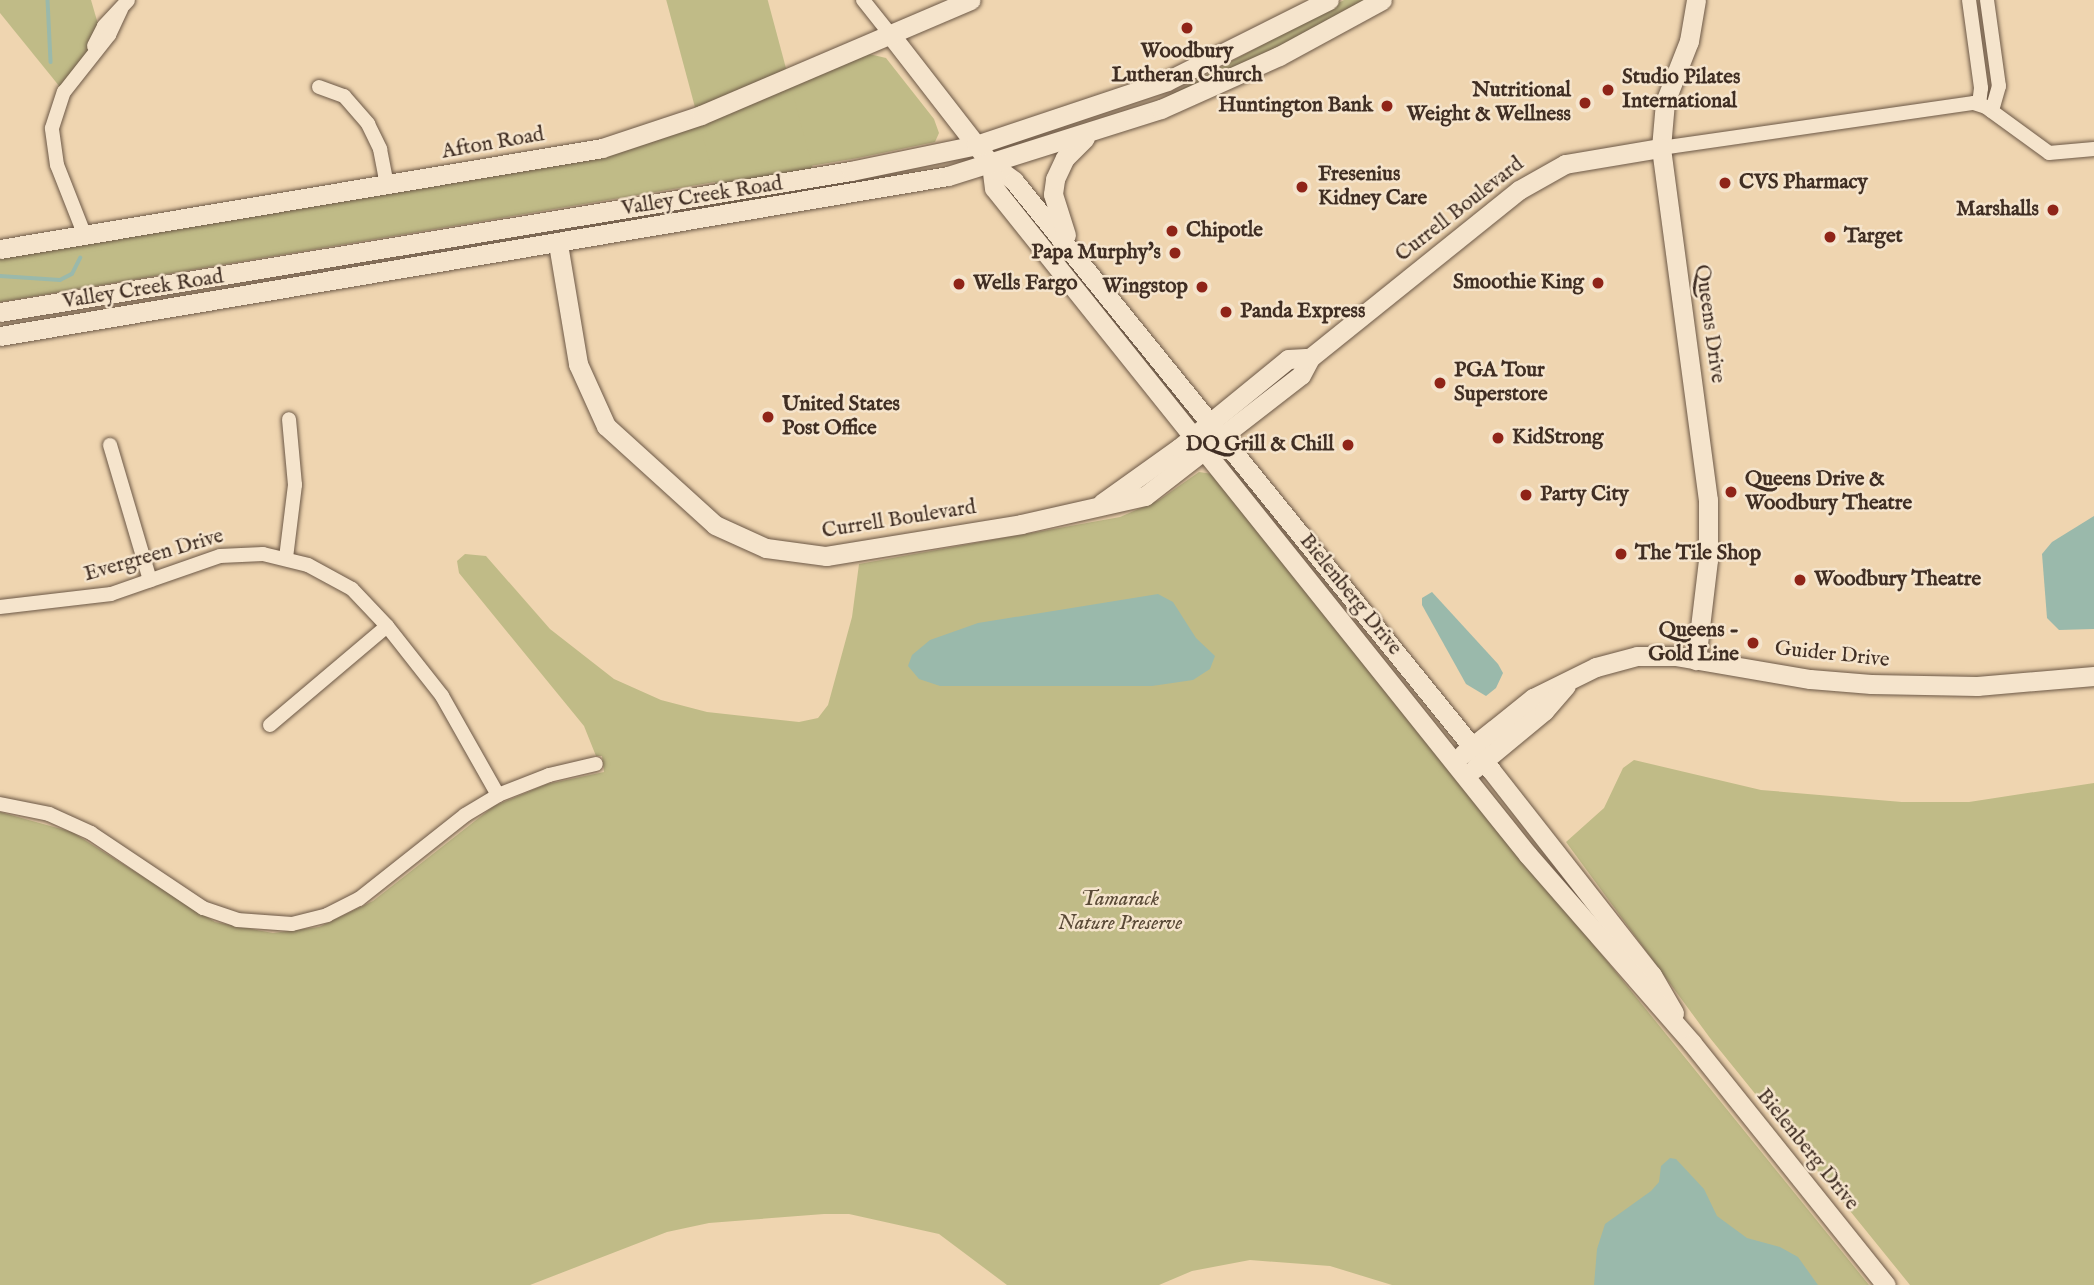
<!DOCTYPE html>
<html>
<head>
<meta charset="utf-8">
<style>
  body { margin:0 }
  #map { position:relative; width:2094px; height:1285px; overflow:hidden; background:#efd5b0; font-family:"IM FELL English",serif }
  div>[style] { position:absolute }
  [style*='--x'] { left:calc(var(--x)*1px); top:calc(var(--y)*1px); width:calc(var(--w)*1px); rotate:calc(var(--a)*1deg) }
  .green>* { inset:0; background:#c0bb87; transform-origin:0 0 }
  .water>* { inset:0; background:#9ab9ab }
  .stream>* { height:3.5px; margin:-1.75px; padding:0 1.75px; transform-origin:1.75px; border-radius:1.75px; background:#9ab9ab }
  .roads { filter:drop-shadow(0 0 2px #6c5846) drop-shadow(0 0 2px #6c5846) }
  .street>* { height:14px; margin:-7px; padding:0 7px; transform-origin:7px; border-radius:7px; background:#f5e4cc }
  .secondary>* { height:19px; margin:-9.5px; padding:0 9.5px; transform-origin:9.5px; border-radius:9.5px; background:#f5e4cc }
  .dots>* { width:19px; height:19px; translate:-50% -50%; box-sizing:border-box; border:4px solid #f5e4cc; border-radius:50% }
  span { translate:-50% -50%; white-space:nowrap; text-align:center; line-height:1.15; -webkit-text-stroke:5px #f5e4cc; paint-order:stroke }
  .poi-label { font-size:21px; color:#402e23; font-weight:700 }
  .left { translate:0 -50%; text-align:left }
  .right { translate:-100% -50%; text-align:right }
  .street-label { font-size:21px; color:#402e23 }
  .park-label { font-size:21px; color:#5a4a37; font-style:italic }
</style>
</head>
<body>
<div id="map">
  <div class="green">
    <div style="clip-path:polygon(0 0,91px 0,100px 31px,64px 92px,0 13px)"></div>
    <div style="clip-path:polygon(1344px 0,1367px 0,1302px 36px,1159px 101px)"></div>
    <div style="clip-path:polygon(869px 54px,886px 58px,934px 119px,939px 133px,935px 142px,858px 158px,0 302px,0 259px,601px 157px,702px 124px)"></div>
    <div style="left:817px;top:184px;width:98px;height:828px;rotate:165deg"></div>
    <div style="clip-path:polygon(1199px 472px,1213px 474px,1869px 1285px,1392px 1285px,1330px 1266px,1250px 1260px,1192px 1271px,1159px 1285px,1007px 1285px,939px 1234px,849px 1214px,824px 1214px,709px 1223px,667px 1232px,530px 1285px,0 1285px,0 812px,72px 832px,215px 922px,273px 933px,319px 927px,373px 901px,494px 806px,547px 784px,604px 772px,602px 756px,596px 756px,584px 726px,459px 573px,457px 561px,465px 554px,486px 556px,550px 629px,614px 679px,661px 700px,707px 712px,799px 722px,818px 718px,828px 705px,852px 617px,859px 564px,1120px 517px,1159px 500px)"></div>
    <div style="clip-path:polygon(1634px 760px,1761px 790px,1902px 802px,1969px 802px,2094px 783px,2094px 1285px,1910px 1285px,1710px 1038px,1566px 842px,1604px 808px,1623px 768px)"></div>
  </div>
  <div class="water">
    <div style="clip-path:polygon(2094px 516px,2094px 629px,2059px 630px,2047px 618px,2042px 554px,2052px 542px)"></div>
    <div style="clip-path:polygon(1432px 592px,1498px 664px,1503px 673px,1496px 688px,1486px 696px,1466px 684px,1422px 605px,1422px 598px)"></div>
    <div style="clip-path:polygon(1158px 594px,1173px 602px,1196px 638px,1215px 656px,1210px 669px,1193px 680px,1152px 686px,940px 686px,919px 679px,908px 666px,912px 655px,930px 640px,978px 623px)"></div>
    <div style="clip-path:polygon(1670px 1158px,1676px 1159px,1704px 1189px,1717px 1216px,1747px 1238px,1780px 1247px,1798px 1257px,1818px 1285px,1594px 1285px,1597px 1249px,1605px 1224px,1651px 1191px,1659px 1182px,1661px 1166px)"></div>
  </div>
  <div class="stream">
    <div style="--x:48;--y:0;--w:62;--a:87.2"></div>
    <div style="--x:0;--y:276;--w:60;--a:3.8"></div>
    <div style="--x:60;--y:280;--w:13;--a:-27"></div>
    <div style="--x:72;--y:274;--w:18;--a:-63"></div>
  </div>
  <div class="roads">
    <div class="street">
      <div style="--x:863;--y:0;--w:43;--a:51.5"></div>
      <div style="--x:1969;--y:0;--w:89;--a:82.2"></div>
      <div style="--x:1981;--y:88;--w:16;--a:97"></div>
      <div style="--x:1987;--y:0;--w:87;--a:82.1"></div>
      <div style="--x:1999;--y:86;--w:26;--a:106"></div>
      <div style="--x:94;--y:46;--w:22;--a:-63"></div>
      <div style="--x:104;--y:26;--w:35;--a:-47"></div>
      <div style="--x:319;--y:87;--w:27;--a:20"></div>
      <div style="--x:344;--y:96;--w:37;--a:49"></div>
      <div style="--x:368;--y:124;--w:28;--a:64"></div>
      <div style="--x:380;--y:149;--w:38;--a:79"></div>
      <div style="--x:1661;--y:148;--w:316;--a:-8.2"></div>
      <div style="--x:1974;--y:103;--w:13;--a:18"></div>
      <div style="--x:1986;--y:107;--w:78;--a:36.1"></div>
      <div style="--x:2049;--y:153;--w:45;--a:-5.1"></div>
      <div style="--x:85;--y:236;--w:76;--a:-111.5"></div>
      <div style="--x:57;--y:165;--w:37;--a:-98"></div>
      <div style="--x:52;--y:128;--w:38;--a:-72"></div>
      <div style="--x:64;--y:92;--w:73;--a:-51.7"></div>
      <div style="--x:109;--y:35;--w:29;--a:-65"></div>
      <div style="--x:110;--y:445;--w:141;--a:73.5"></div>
      <div style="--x:286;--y:558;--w:74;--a:-83"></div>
      <div style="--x:295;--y:485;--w:66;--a:-95.2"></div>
      <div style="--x:0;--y:607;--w:112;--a:-6.7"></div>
      <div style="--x:111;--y:594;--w:115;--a:-19.2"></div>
      <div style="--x:220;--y:556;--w:43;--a:-2.7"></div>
      <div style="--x:263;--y:554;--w:46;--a:13.7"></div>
      <div style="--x:308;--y:565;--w:50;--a:28.6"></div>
      <div style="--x:352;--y:589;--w:51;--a:46.6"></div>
      <div style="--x:387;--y:626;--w:89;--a:51.8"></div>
      <div style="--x:442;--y:696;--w:114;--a:60.5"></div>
      <div style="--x:270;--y:725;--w:153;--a:-40.2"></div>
      <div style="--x:0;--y:804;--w:50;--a:11.5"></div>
      <div style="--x:49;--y:814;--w:46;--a:24.3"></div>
      <div style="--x:91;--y:833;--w:135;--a:33.8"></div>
      <div style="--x:203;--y:908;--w:36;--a:19"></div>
      <div style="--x:237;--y:920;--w:55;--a:4.2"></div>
      <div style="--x:292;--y:924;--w:36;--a:-14"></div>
      <div style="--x:327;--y:915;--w:36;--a:-27"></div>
      <div style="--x:359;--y:899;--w:135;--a:-38.4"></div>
      <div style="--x:465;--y:815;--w:39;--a:-31"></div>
      <div style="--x:498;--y:795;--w:55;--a:-21.4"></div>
      <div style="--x:549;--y:775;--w:48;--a:-13.2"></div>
    </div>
    <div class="secondary">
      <div style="--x:1696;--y:0;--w:42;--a:99.7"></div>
      <div style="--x:1689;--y:41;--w:66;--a:111.5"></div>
      <div style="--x:1665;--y:102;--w:46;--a:95"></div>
      <div style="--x:1661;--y:148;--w:355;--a:82.4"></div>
      <div style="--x:1708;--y:500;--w:60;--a:90"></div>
      <div style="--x:1708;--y:560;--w:101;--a:96.8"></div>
      <div style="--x:890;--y:34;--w:165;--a:52.2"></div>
      <div style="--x:991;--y:164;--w:29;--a:36"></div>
      <div style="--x:1014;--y:181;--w:758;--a:51"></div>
      <div style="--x:1491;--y:770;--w:261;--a:51.9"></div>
      <div style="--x:1652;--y:975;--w:44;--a:59.9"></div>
      <div style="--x:991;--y:164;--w:24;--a:83"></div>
      <div style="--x:994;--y:188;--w:854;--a:51.32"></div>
      <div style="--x:1528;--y:855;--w:249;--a:48.9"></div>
      <div style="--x:1692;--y:1043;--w:310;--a:51.3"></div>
      <div style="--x:1066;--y:235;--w:43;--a:-107.6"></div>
      <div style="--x:1053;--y:194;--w:15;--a:-82"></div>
      <div style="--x:1055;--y:179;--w:23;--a:-65"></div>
      <div style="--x:1065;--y:158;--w:28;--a:-45"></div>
      <div style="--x:558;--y:244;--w:122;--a:80.5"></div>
      <div style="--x:578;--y:364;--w:68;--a:65.7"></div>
      <div style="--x:606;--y:426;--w:147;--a:42.2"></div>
      <div style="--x:715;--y:525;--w:56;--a:24.3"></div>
      <div style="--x:766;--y:548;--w:61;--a:7.6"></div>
      <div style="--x:826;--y:556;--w:198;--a:-9.3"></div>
      <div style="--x:1021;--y:524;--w:127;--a:-12.7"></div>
      <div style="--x:1145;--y:496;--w:197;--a:-37.8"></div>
      <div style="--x:1301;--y:375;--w:19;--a:-62"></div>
      <div style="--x:1310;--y:358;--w:268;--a:-38.8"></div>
      <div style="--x:1519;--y:190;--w:53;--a:-29.5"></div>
      <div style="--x:1565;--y:164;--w:97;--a:-9.5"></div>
      <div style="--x:0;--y:249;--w:610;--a:-9.52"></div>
      <div style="--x:602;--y:148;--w:104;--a:-18.4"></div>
      <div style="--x:701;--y:115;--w:293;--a:-23.1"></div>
      <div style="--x:0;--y:312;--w:863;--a:-9.41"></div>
      <div style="--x:851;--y:171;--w:128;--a:-11.7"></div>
      <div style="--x:976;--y:145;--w:201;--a:-18.5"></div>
      <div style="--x:1167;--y:81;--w:181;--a:-26.6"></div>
      <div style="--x:0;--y:336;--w:961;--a:-9.58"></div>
      <div style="--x:948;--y:176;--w:223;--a:-17.5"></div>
      <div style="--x:1161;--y:109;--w:129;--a:-24.2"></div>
      <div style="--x:1279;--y:56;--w:117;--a:-28.5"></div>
      <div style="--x:1102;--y:503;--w:95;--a:-35.5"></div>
      <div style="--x:1179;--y:448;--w:141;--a:-39.2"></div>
      <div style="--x:1288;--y:359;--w:22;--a:-3"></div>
      <div style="--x:1463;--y:754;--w:90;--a:-38.7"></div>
      <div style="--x:1533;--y:698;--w:70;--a:-26.2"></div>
      <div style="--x:1596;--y:667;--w:42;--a:-15"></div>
      <div style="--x:1637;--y:656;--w:38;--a:0"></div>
      <div style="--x:1675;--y:656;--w:137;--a:9.7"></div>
      <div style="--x:1810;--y:679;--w:61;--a:4.7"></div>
      <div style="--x:1871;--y:684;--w:106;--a:1.1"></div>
      <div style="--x:1977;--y:686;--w:117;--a:-4.9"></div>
      <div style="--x:1474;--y:769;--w:91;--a:-39.6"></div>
      <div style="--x:1544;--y:711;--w:33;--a:-49"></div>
    </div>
  </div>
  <div class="dots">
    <div style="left:1187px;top:28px;background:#8f2418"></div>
    <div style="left:1608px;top:90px;background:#8f2418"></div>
    <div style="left:1585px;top:103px;background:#8f2418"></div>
    <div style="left:1387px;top:106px;background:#8f2418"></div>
    <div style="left:1725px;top:183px;background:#8f2418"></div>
    <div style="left:1302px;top:187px;background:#8f2418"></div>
    <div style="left:2053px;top:210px;background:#8f2418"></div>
    <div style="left:1172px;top:231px;background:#8f2418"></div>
    <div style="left:1830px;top:237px;background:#8f2418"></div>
    <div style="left:1175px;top:253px;background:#8f2418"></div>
    <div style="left:1598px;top:283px;background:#8f2418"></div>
    <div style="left:959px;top:284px;background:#8f2418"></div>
    <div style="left:1202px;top:287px;background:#8f2418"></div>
    <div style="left:1226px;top:312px;background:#8f2418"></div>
    <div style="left:1440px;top:383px;background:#8f2418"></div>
    <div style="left:768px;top:417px;background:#8f2418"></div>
    <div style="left:1498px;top:438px;background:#8f2418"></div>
    <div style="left:1348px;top:445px;background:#8f2418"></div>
    <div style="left:1731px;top:492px;background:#8f2418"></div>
    <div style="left:1526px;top:495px;background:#8f2418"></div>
    <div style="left:1621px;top:554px;background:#8f2418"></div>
    <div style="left:1800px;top:580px;background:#8f2418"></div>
    <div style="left:1753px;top:643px;background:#8f2418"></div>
  </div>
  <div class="poi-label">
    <span style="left:1187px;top:64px">Woodbury<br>Lutheran Church</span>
    <span class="left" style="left:1622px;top:90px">Studio Pilates<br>International</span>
    <span class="right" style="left:1571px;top:103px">Nutritional<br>Weight &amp; Wellness</span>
    <span class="right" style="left:1373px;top:106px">Huntington Bank</span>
    <span class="left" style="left:1318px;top:187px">Fresenius<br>Kidney Care</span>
    <span class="left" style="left:1739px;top:183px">CVS Pharmacy</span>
    <span class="right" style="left:2039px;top:210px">Marshalls</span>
    <span class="left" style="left:1186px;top:231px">Chipotle</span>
    <span class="left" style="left:1844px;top:237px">Target</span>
    <span class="right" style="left:1161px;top:253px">Papa Murphy's</span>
    <span class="right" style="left:1584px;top:283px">Smoothie King</span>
    <span class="left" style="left:973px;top:284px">Wells Fargo</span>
    <span class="right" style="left:1188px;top:287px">Wingstop</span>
    <span class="left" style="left:1240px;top:312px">Panda Express</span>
    <span class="left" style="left:1454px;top:383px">PGA Tour<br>Superstore</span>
    <span class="left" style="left:782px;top:417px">United States<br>Post Office</span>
    <span class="left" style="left:1512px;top:438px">KidStrong</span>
    <span class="right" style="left:1334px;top:445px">DQ Grill &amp; Chill</span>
    <span class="left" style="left:1745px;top:492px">Queens Drive &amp;<br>Woodbury Theatre</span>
    <span class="left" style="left:1540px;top:495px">Party City</span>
    <span class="left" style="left:1635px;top:554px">The Tile Shop</span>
    <span class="left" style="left:1814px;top:580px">Woodbury Theatre</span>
    <span class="right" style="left:1739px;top:643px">Queens -<br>Gold Line</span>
  </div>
  <div class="street-label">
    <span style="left:493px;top:144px;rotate:-10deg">Afton Road</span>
    <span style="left:702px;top:197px;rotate:-9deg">Valley Creek Road</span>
    <span style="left:1460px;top:210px;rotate:-38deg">Currell Boulevard</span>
    <span style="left:143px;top:290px;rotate:-9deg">Valley Creek Road</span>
    <span style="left:1709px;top:324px;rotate:82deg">Queens Drive</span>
    <span style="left:899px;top:520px;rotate:-9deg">Currell Boulevard</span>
    <span style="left:154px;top:556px;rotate:-16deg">Evergreen Drive</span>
    <span style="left:1350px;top:595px;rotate:51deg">Bielenberg Drive</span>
    <span style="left:1832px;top:655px;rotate:6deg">Guider Drive</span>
    <span style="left:1807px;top:1150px;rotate:51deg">Bielenberg Drive</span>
  </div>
  <div class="park-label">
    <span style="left:1120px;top:912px">Tamarack<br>Nature Preserve</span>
  </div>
</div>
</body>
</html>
